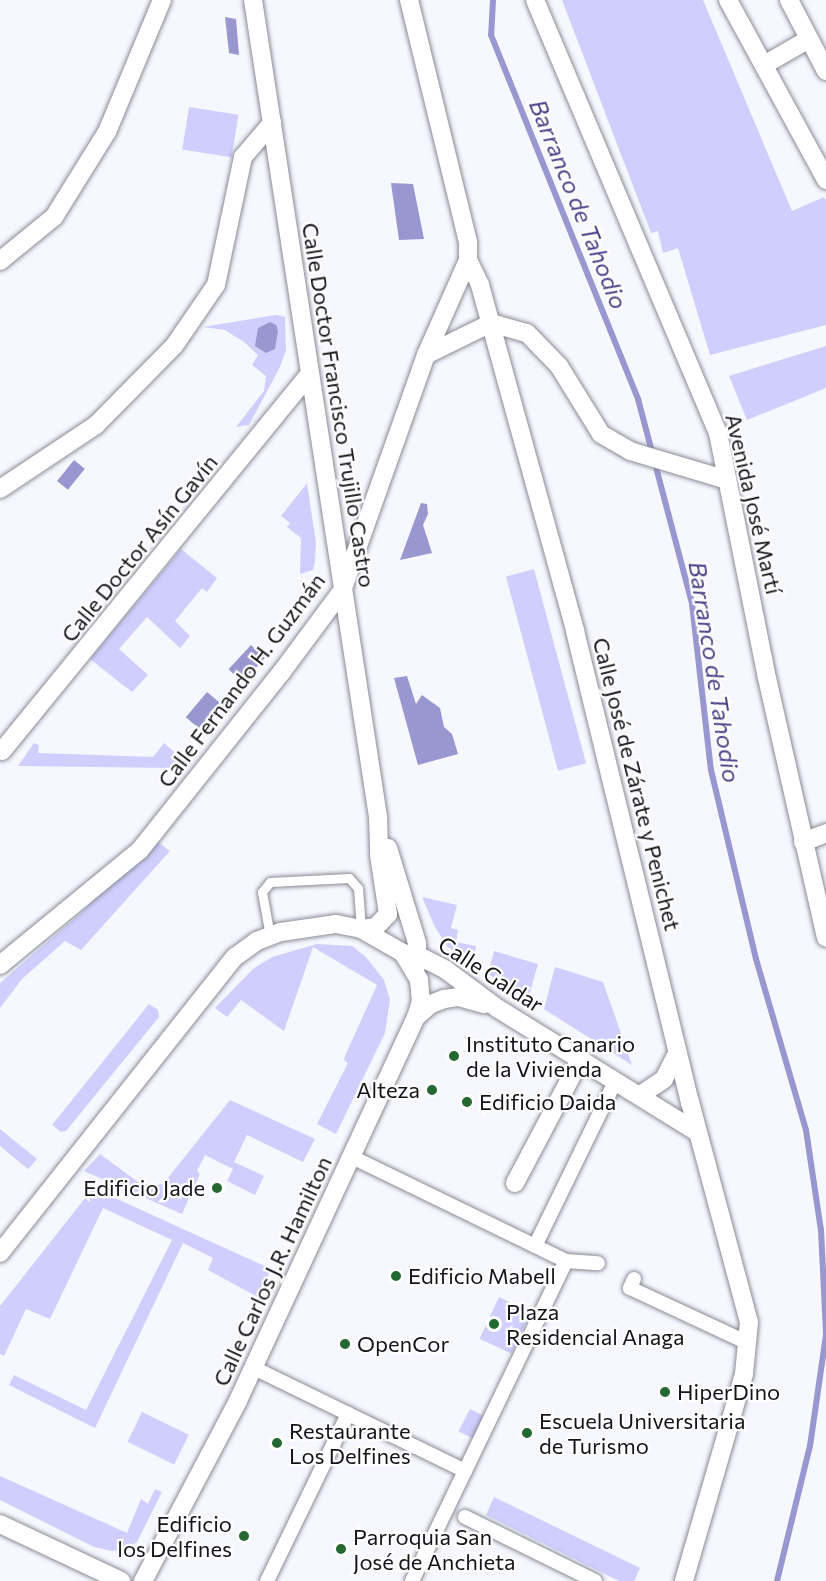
<!DOCTYPE html>
<html>
<head>
<meta charset="utf-8">
<style>
  body { margin:0 }
  #map { position:relative; width:826px; height:1581px; overflow:hidden; background:#f7f7ff; font-family:Commissioner,sans-serif }
  div>[style] { position:absolute }
  [style*='--x'] { left:calc(var(--x)*1px); top:calc(var(--y)*1px); width:calc(var(--w)*1px); rotate:calc(var(--a)*1deg) }
  .green>* { inset:0; background:#cfcefd; transform-origin:0 0 }
  .water>* { inset:0; background:#9997cf; transform-origin:0 0 }
  .stream>* { height:6px; margin:-3px; padding:0 3px; transform-origin:3px; border-radius:3px; background:#9997cf }
  .roads { filter:drop-shadow(0 0 2px #8b8b97) drop-shadow(0 0 2px #8b8b97) }
  .service>* { height:9px; margin:-4.5px; padding:0 4.5px; transform-origin:4.5px; border-radius:4.5px; background:#fff }
  .pedestrian>* { height:14px; margin:-7px; padding:0 7px; transform-origin:7px; border-radius:7px; background:#fff }
  .minor>* { height:18px; margin:-9px; padding:0 9px; transform-origin:9px; border-radius:9px; background:#fff }
  .dots>* { width:16px; height:16px; translate:-50% -50%; box-sizing:border-box; border:3px solid #fff; border-radius:50% }
  span { translate:-50% -50%; white-space:nowrap; text-align:center; line-height:1.15; -webkit-text-stroke:4.5px #fff; paint-order:stroke }
  .street-label { font-size:22px; color:#141318 }
  .poi-label { font-size:22px; color:#141318 }
  .left { translate:0 -50%; text-align:left }
  .right { translate:-100% -50%; text-align:right }
  .water-label { font-size:24px; color:#4a4288; font-style:italic }
</style>
</head>
<body>
<div id="map">
  <div class="green">
    <div style="clip-path:polygon(562px 0,703px 0,792px 211px,824px 197px,826px 200px,826px 325px,710px 355px,678px 248px,663px 253px,658px 231px,651px 233px)"></div>
    <div style="left:189px;top:107px;width:50px;height:43px;rotate:9deg"></div>
    <div style="clip-path:polygon(276px 315px,285px 317px,286px 350px,280px 367px,249px 425px,236px 427px,264px 391px,266px 376px,252px 365px,258px 355px,244px 342px,225px 330px,203px 327px)"></div>
    <div style="clip-path:polygon(826px 346px,826px 388px,747px 420px,729px 376px)"></div>
    <div style="clip-path:polygon(307px 483px,316px 543px,315px 561px,313px 570px,300px 574px,301px 538px,287px 527px,290px 523px,281px 516px)"></div>
    <div style="clip-path:polygon(181px 549px,217px 578px,207px 592px,202px 588px,175px 621px,190px 636px,180px 648px,147px 617px,119px 649px,148px 675px,132px 692px,90px 659px)"></div>
    <div style="left:534px;top:569px;width:201px;height:29px;rotate:75deg"></div>
    <div style="clip-path:polygon(34px 743px,39px 745px,38px 753px,153px 757px,164px 743px,180px 757px,172px 768px,18px 766px)"></div>
    <div style="clip-path:polygon(154px 839px,170px 851px,81px 950px,65px 941px,22px 979px,0 1008px,0 983px,81px 913px)"></div>
    <div style="clip-path:polygon(422px 897px,457px 905px,451px 928px,458px 930px,456px 942px,476px 946px,473px 964px,448px 947px,435px 927px)"></div>
    <div style="clip-path:polygon(317px 944px,352px 946px,366px 957px,384px 980px,390px 1000px,385px 1033px,336px 1134px,317px 1124px,348px 1063px,344px 1060px,345px 1056px,377px 985px,313px 947px,284px 1031px,241px 1000px,227px 1017px,215px 1008px,253px 969px,272px 957px)"></div>
    <div style="clip-path:polygon(494px 951px,538px 964px,528px 999px,488px 974px)"></div>
    <div style="clip-path:polygon(555px 967px,603px 982px,632px 1065px,544px 1009px)"></div>
    <div style="clip-path:polygon(149px 1004px,158px 1010px,159px 1017px,66px 1131px,61px 1132px,52px 1125px)"></div>
    <div style="clip-path:polygon(230px 1100px,315px 1139px,303px 1162px,247px 1135px,234px 1162px,264px 1176px,255px 1195px,227px 1181px,233px 1169px,205px 1155px,197px 1171px,200px 1174px,182px 1214px,84px 1171px,100px 1154px,145px 1187px,163px 1184px)"></div>
    <div style="clip-path:polygon(0 1129px,37px 1159px,28px 1169px,0 1146px)"></div>
    <div style="clip-path:polygon(93px 1188px,271px 1269px,258px 1297px,208px 1270px,213px 1258px,183px 1243px,95px 1428px,9px 1385px,14px 1375px,86px 1410px,172px 1240px,103px 1208px,50px 1319px,26px 1309px,4px 1356px,0 1354px,0 1306px)"></div>
    <div style="left:499px;top:1297px;width:35px;height:46px;rotate:25deg"></div>
    <div style="left:470px;top:1409px;width:20px;height:25px;rotate:27deg"></div>
    <div style="left:142px;top:1412px;width:52px;height:33px;rotate:26deg"></div>
    <div style="clip-path:polygon(0 1476px,127px 1533px,141px 1499px,148px 1504px,155px 1489px,162px 1492px,137px 1542px,125px 1549px,112px 1551px,94px 1547px,0 1500px)"></div>
    <div style="clip-path:polygon(494px 1497px,640px 1568px,634px 1581px,619px 1581px,486px 1515px)"></div>
  </div>
  <div class="water">
    <div style="clip-path:polygon(225px 17px,236px 19px,239px 55px,229px 53px)"></div>
    <div style="clip-path:polygon(391px 183px,413px 184px,424px 239px,399px 240px)"></div>
    <div style="clip-path:polygon(270px 322px,276px 325px,278px 331px,275px 349px,266px 353px,255px 346px,258px 328px)"></div>
    <div style="left:74px;top:460px;width:14px;height:27px;rotate:39deg"></div>
    <div style="clip-path:polygon(421px 503px,427px 504px,428px 514px,423px 525px,432px 553px,400px 560px)"></div>
    <div style="left:251px;top:645px;width:19px;height:33px;rotate:43deg"></div>
    <div style="clip-path:polygon(407px 676px,416px 704px,422px 695px,440px 708px,444px 727px,452px 734px,458px 754px,418px 765px,394px 678px)"></div>
    <div style="left:207px;top:692px;width:17px;height:33px;rotate:40deg"></div>
  </div>
  <div class="stream">
    <div style="--x:493;--y:0;--w:35;--a:93"></div>
    <div style="--x:491;--y:35;--w:393;--a:68"></div>
    <div style="--x:638;--y:399;--w:212;--a:75.2"></div>
    <div style="--x:692;--y:604;--w:167;--a:83.5"></div>
    <div style="--x:711;--y:770;--w:194;--a:76.6"></div>
    <div style="--x:756;--y:959;--w:178;--a:73.7"></div>
    <div style="--x:806;--y:1130;--w:101;--a:81.5"></div>
    <div style="--x:821;--y:1230;--w:104;--a:87.2"></div>
    <div style="--x:777;--y:1581;--w:139;--a:-76.3"></div>
    <div style="--x:810;--y:1446;--w:112;--a:-81.8"></div>
  </div>
  <div class="roads">
    <div class="service">
      <div style="--x:270;--y:936;--w:45;--a:-100.3"></div>
      <div style="--x:262;--y:892;--w:13;--a:-51"></div>
      <div style="--x:270;--y:882;--w:79;--a:-2.9"></div>
      <div style="--x:349;--y:878;--w:13;--a:48"></div>
      <div style="--x:358;--y:888;--w:41;--a:85.8"></div>
    </div>
    <div class="pedestrian">
      <div style="--x:352;--y:1157;--w:238;--a:25.9"></div>
      <div style="--x:566;--y:1261;--w:32;--a:4"></div>
      <div style="--x:535;--y:1246;--w:182;--a:-64"></div>
      <div style="--x:634;--y:1279;--w:10;--a:114"></div>
      <div style="--x:630;--y:1288;--w:130;--a:25"></div>
      <div style="--x:254;--y:1368;--w:235;--a:26"></div>
      <div style="--x:465;--y:1517;--w:145;--a:26.2"></div>
      <div style="--x:267;--y:1581;--w:186;--a:-64.1"></div>
      <div style="--x:412;--y:1581;--w:355;--a:-64.3"></div>
    </div>
    <div class="minor">
      <div style="--x:253;--y:0;--w:827;--a:81.3"></div>
      <div style="--x:378;--y:817;--w:38;--a:88"></div>
      <div style="--x:379;--y:855;--w:60;--a:81.3"></div>
      <div style="--x:388;--y:914;--w:18;--a:133"></div>
      <div style="--x:376;--y:927;--w:15;--a:172"></div>
      <div style="--x:409;--y:0;--w:249;--a:76.3"></div>
      <div style="--x:468;--y:242;--w:18;--a:90"></div>
      <div style="--x:468;--y:260;--w:28;--a:64"></div>
      <div style="--x:480;--y:285;--w:359;--a:74.6"></div>
      <div style="--x:575;--y:631;--w:485;--a:76.3"></div>
      <div style="--x:690;--y:1102;--w:228;--a:75"></div>
      <div style="--x:749;--y:1322;--w:52;--a:95.5"></div>
      <div style="--x:744;--y:1374;--w:216;--a:106.2"></div>
      <div style="--x:535;--y:0;--w:470;--a:67.1"></div>
      <div style="--x:718;--y:433;--w:250;--a:78.7"></div>
      <div style="--x:767;--y:678;--w:266;--a:77.2"></div>
      <div style="--x:728;--y:0;--w:205;--a:61.4"></div>
      <div style="--x:789;--y:0;--w:80;--a:62.5"></div>
      <div style="--x:764;--y:65;--w:52;--a:-30"></div>
      <div style="--x:0;--y:261;--w:70;--a:-39.2"></div>
      <div style="--x:54;--y:217;--w:100;--a:-58.1"></div>
      <div style="--x:107;--y:132;--w:143;--a:-67.4"></div>
      <div style="--x:426;--y:355;--w:72;--a:-26.2"></div>
      <div style="--x:491;--y:323;--w:37;--a:16"></div>
      <div style="--x:527;--y:333;--w:46;--a:45.9"></div>
      <div style="--x:559;--y:366;--w:80;--a:58.3"></div>
      <div style="--x:601;--y:434;--w:34;--a:30"></div>
      <div style="--x:630;--y:451;--w:101;--a:16.6"></div>
      <div style="--x:0;--y:489;--w:115;--a:-33.7"></div>
      <div style="--x:96;--y:425;--w:111;--a:-45.4"></div>
      <div style="--x:174;--y:346;--w:74;--a:-55.5"></div>
      <div style="--x:216;--y:285;--w:131;--a:-78.1"></div>
      <div style="--x:243;--y:157;--w:45;--a:-49.5"></div>
      <div style="--x:2;--y:751;--w:487;--a:-50.8"></div>
      <div style="--x:803;--y:842;--w:25;--a:-21"></div>
      <div style="--x:388;--y:848;--w:99;--a:73"></div>
      <div style="--x:417;--y:943;--w:22;--a:90"></div>
      <div style="--x:403;--y:953;--w:16;--a:11"></div>
      <div style="--x:419;--y:956;--w:30;--a:27"></div>
      <div style="--x:446;--y:970;--w:64;--a:36.7"></div>
      <div style="--x:497;--y:1008;--w:235;--a:31.8"></div>
      <div style="--x:0;--y:965;--w:181;--a:-39.4"></div>
      <div style="--x:140;--y:850;--w:226;--a:-51.5"></div>
      <div style="--x:281;--y:673;--w:102;--a:-53.4"></div>
      <div style="--x:342;--y:591;--w:251;--a:-70.4"></div>
      <div style="--x:426;--y:355;--w:104;--a:-66.1"></div>
      <div style="--x:416;--y:1017;--w:20;--a:-41"></div>
      <div style="--x:431;--y:1004;--w:14;--a:-21"></div>
      <div style="--x:444;--y:999;--w:15;--a:-8"></div>
      <div style="--x:459;--y:997;--w:26;--a:16"></div>
      <div style="--x:639;--y:1096;--w:30;--a:-34"></div>
      <div style="--x:664;--y:1079;--w:30;--a:-63"></div>
      <div style="--x:515;--y:1183;--w:139;--a:-62.1"></div>
      <div style="--x:0;--y:1253;--w:378;--a:-51.6"></div>
      <div style="--x:235;--y:957;--w:27;--a:-36"></div>
      <div style="--x:257;--y:941;--w:26;--a:-21"></div>
      <div style="--x:281;--y:932;--w:56;--a:-8.3"></div>
      <div style="--x:336;--y:924;--w:25;--a:11"></div>
      <div style="--x:361;--y:929;--w:48;--a:29.7"></div>
      <div style="--x:403;--y:953;--w:31;--a:59"></div>
      <div style="--x:419;--y:980;--w:21;--a:85"></div>
      <div style="--x:421;--y:1001;--w:17;--a:107"></div>
      <div style="--x:416;--y:1017;--w:423;--a:114.9"></div>
      <div style="--x:238;--y:1401;--w:204;--a:117.8"></div>
      <div style="--x:0;--y:1524;--w:134;--a:25.2"></div>
    </div>
  </div>
  <div class="dots">
    <div style="left:454px;top:1056px;background:#246832"></div>
    <div style="left:432px;top:1090px;background:#246832"></div>
    <div style="left:467px;top:1102px;background:#246832"></div>
    <div style="left:217px;top:1188px;background:#246832"></div>
    <div style="left:396px;top:1276px;background:#246832"></div>
    <div style="left:494px;top:1324px;background:#246832"></div>
    <div style="left:345px;top:1344px;background:#246832"></div>
    <div style="left:665px;top:1392px;background:#246832"></div>
    <div style="left:527px;top:1433px;background:#246832"></div>
    <div style="left:277px;top:1443px;background:#246832"></div>
    <div style="left:244px;top:1536px;background:#246832"></div>
    <div style="left:341px;top:1549px;background:#246832"></div>
  </div>
  <div class="street-label">
    <span style="left:339px;top:405px;rotate:81deg">Calle Doctor Francisco Trujillo Castro</span>
    <span style="left:754px;top:504px;rotate:77deg">Avenida José Martí</span>
    <span style="left:139px;top:548px;rotate:-51deg">Calle Doctor Asín Gavín</span>
    <span style="left:241px;top:680px;rotate:-53deg">Calle Fernando H. Guzmán</span>
    <span style="left:637px;top:784px;rotate:76deg">Calle José de Zárate y Penichet</span>
    <span style="left:491px;top:974px;rotate:33deg">Calle Galdar</span>
    <span style="left:272px;top:1271px;rotate:-65deg">Calle Carlos J.R. Hamilton</span>
  </div>
  <div class="poi-label">
    <span class="left" style="left:466px;top:1056px">Instituto Canario<br>de la Vivienda</span>
    <span class="right" style="left:420px;top:1090px">Alteza</span>
    <span class="left" style="left:479px;top:1102px">Edificio Daida</span>
    <span class="right" style="left:205px;top:1188px">Edificio Jade</span>
    <span class="left" style="left:408px;top:1276px">Edificio Mabell</span>
    <span class="left" style="left:506px;top:1324px">Plaza<br>Residencial Anaga</span>
    <span class="left" style="left:357px;top:1344px">OpenCor</span>
    <span class="left" style="left:677px;top:1392px">HiperDino</span>
    <span class="left" style="left:539px;top:1433px">Escuela Universitaria<br>de Turismo</span>
    <span class="left" style="left:289px;top:1443px">Restaurante<br>Los Delfines</span>
    <span class="right" style="left:232px;top:1536px">Edificio<br>los Delfines</span>
    <span class="left" style="left:353px;top:1549px">Parroquia San<br>José de Anchieta</span>
  </div>
  <div class="water-label">
    <span style="left:579px;top:204px;rotate:68deg">Barranco de Tahodio</span>
    <span style="left:715px;top:672px;rotate:81deg">Barranco de Tahodio</span>
  </div>
</div>
</body>
</html>
